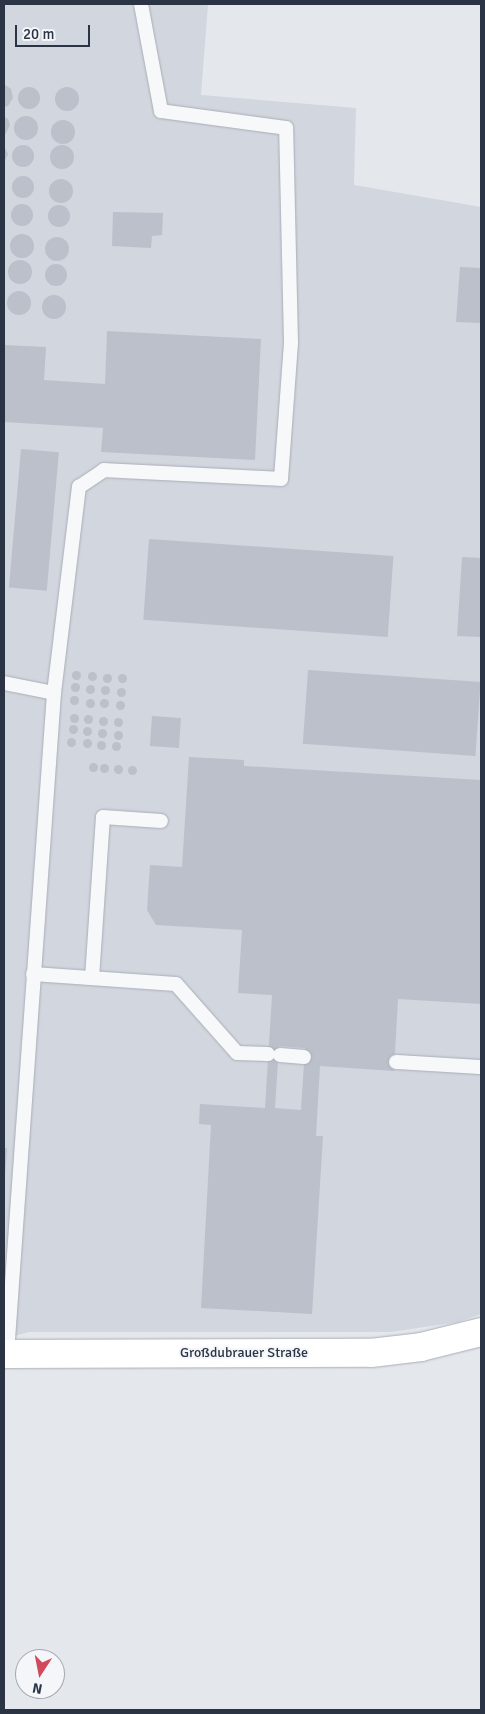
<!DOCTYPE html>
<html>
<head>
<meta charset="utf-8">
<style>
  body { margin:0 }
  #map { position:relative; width:485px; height:1714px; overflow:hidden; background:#e4e7ec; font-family:Signika,sans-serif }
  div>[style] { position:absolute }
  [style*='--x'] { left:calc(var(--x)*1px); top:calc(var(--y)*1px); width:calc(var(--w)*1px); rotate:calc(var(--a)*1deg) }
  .built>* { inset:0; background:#d2d6de }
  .building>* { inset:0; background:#bbc0ca; transform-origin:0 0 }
  .round { border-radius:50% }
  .roads { filter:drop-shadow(0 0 1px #a9aeb7) drop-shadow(0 0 1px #a9aeb7) }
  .service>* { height:14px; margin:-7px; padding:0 7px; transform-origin:7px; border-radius:7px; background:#f7f8fa }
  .secondary>* { height:28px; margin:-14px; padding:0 14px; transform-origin:14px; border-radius:14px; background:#fff }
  span { translate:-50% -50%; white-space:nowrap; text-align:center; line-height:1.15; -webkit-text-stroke:4px #f4f6f9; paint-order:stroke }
  .street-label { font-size:14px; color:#2b3445 }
  .frame { position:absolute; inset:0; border:5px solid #2b3445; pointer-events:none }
  .north { position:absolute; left:15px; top:1649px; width:50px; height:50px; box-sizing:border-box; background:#f4f6f9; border:1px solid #a4a8b1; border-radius:50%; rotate:191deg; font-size:14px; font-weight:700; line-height:20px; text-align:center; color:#2b3445 }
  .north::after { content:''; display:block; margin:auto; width:18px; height:22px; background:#d1495b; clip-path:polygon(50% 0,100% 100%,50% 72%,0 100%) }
  .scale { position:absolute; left:15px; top:25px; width:75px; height:22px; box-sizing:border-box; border:2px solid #2b3445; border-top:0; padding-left:6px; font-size:15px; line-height:18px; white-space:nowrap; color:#2b3445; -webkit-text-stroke:4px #f4f6f9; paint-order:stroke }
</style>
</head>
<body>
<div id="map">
  <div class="built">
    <div style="clip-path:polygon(4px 4px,208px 4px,201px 95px,356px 108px,354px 185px,481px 207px,481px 1314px,458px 1322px,391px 1332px,29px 1332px,4px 1339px)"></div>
  </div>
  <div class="building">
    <div style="clip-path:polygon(4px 84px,11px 89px,13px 98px,8px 106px,4px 107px)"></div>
    <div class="round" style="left:18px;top:87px;width:22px;height:22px"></div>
    <div class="round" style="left:55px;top:87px;width:24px;height:24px"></div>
    <div class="round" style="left:14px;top:116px;width:24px;height:24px"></div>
    <div style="clip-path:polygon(4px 117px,8px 119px,10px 125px,4px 137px)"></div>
    <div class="round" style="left:51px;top:120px;width:24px;height:24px"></div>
    <div class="round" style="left:12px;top:145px;width:22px;height:22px"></div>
    <div class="round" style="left:50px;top:145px;width:24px;height:24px"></div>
    <div style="clip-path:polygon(4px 146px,8px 154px,4px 163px)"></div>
    <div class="round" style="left:12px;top:176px;width:22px;height:22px"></div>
    <div class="round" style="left:49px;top:179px;width:24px;height:24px"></div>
    <div class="round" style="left:11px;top:204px;width:22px;height:22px"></div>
    <div class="round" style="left:48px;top:205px;width:22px;height:22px"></div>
    <div style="clip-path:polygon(113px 212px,163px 213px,162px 235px,152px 236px,151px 248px,112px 246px)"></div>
    <div class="round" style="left:10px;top:234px;width:24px;height:24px"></div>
    <div class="round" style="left:45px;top:237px;width:24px;height:24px"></div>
    <div class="round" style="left:8px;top:260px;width:24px;height:24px"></div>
    <div class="round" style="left:45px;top:264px;width:22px;height:22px"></div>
    <div style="clip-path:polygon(460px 267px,481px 268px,481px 323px,456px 322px)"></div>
    <div class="round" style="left:7px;top:291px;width:24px;height:24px"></div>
    <div class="round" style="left:42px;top:295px;width:24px;height:24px"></div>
    <div style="clip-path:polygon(107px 331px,261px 339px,255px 460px,101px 452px,103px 428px,4px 422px,4px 345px,46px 347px,44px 380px,105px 384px)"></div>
    <div style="left:21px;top:449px;width:38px;height:139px;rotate:5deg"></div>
    <div style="left:149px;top:539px;width:245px;height:81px;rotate:4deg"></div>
    <div style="clip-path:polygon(462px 557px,481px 558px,481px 637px,457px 636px)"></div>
    <div style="left:308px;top:670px;width:173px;height:74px;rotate:4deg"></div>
    <div class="round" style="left:71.5px;top:670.5px;width:9px;height:9px"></div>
    <div class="round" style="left:87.5px;top:671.5px;width:9px;height:9px"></div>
    <div class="round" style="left:117.5px;top:673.5px;width:9px;height:9px"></div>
    <div class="round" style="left:102.5px;top:673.5px;width:9px;height:9px"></div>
    <div class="round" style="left:70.5px;top:682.5px;width:9px;height:9px"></div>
    <div class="round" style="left:85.5px;top:684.5px;width:9px;height:9px"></div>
    <div class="round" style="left:100.5px;top:685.5px;width:9px;height:9px"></div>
    <div class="round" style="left:116.5px;top:687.5px;width:9px;height:9px"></div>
    <div class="round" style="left:69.5px;top:695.5px;width:9px;height:9px"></div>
    <div class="round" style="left:85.5px;top:698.5px;width:9px;height:9px"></div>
    <div class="round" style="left:99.5px;top:698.5px;width:9px;height:9px"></div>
    <div class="round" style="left:115.5px;top:700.5px;width:9px;height:9px"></div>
    <div class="round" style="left:69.5px;top:713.5px;width:9px;height:9px"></div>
    <div class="round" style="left:83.5px;top:714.5px;width:9px;height:9px"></div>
    <div style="left:152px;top:716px;width:29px;height:30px;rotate:4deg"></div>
    <div class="round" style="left:98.5px;top:716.5px;width:9px;height:9px"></div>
    <div class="round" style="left:113.5px;top:717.5px;width:9px;height:9px"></div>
    <div class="round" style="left:68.5px;top:724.5px;width:9px;height:9px"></div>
    <div class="round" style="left:82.5px;top:726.5px;width:9px;height:9px"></div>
    <div class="round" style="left:97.5px;top:728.5px;width:9px;height:9px"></div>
    <div class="round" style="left:113.5px;top:730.5px;width:9px;height:9px"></div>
    <div class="round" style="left:66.5px;top:737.5px;width:9px;height:9px"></div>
    <div class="round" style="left:82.5px;top:738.5px;width:9px;height:9px"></div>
    <div class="round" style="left:96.5px;top:740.5px;width:9px;height:9px"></div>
    <div class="round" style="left:111.5px;top:741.5px;width:9px;height:9px"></div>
    <div style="clip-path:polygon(evenodd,189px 757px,244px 760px,244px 766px,481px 780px,481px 1004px,398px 999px,394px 1071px,320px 1066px,316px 1136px,323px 1136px,312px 1314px,201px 1308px,211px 1125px,199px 1124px,200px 1104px,265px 1108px,272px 995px,238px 993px,242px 930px,156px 925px,147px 910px,150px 865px,182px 867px,189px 757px,279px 1046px,305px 1048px,301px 1110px,275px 1108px,279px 1046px)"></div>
    <div class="round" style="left:88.5px;top:762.5px;width:9px;height:9px"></div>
    <div class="round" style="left:99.5px;top:763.5px;width:9px;height:9px"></div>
    <div class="round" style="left:113.5px;top:764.5px;width:9px;height:9px"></div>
    <div class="round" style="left:127.5px;top:765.5px;width:9px;height:9px"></div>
    <div style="clip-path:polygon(4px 1148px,7px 1148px,5px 1176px,4px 1176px)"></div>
  </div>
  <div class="roads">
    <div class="service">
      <div style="--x:4;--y:683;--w:51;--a:11.3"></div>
      <div style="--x:54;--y:693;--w:662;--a:94.07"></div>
      <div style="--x:54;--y:693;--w:208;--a:-83.1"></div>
      <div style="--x:79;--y:487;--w:30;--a:-34"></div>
      <div style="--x:104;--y:470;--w:177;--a:2.9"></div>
      <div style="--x:281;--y:479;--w:136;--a:-85.8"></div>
      <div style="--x:291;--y:343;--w:215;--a:-91.3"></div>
      <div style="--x:286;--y:128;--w:126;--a:-172.3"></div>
      <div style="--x:161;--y:111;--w:109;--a:-100.6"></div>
      <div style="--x:33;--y:974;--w:143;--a:4"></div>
      <div style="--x:176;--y:984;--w:92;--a:48.5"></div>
      <div style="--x:237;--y:1053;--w:31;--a:2"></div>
      <div style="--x:92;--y:978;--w:161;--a:-86.1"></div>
      <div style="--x:103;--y:817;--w:58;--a:3.9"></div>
      <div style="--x:280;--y:1055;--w:24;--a:5"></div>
      <div style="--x:396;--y:1062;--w:85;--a:3.4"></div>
    </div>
    <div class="secondary">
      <div style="--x:4;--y:1354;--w:367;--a:-0.2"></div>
      <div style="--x:371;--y:1353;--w:50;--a:-6.8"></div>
      <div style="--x:421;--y:1347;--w:62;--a:-14"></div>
    </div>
  </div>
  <div class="street-label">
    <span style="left:244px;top:1353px">Großdubrauer Straße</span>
  </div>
  <div class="frame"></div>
  <div class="north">N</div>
  <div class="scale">20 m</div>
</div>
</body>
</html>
